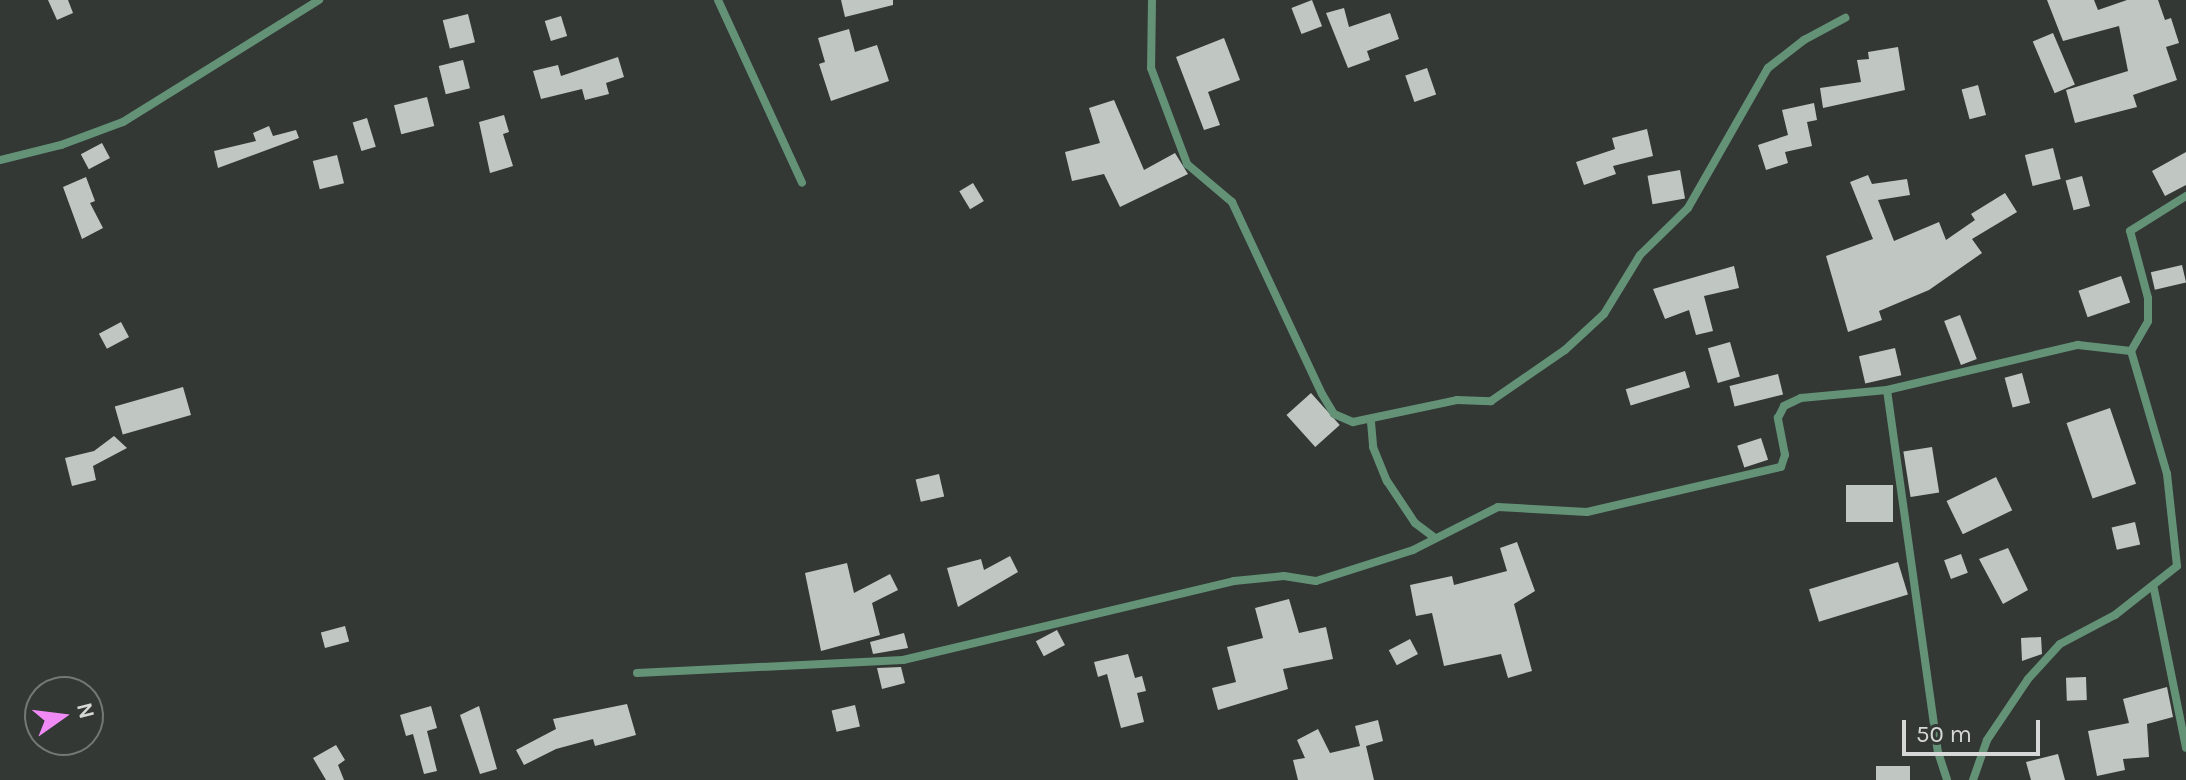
<!DOCTYPE html>
<html>
<head>
<meta charset="utf-8">
<style>
  body { margin:0 }
  #map { position:relative; width:2186px; height:780px; overflow:hidden; background:#333835; font-family:Karla,sans-serif }
  div>[style] { position:absolute }
  [style*='--x'] { left:calc(var(--x)*1px); top:calc(var(--y)*1px); width:calc(var(--w)*1px); rotate:calc(var(--a)*1deg) }
  .building>* { inset:0; background:#c0c6c2; transform-origin:0 0 }
  .minor>* { height:8px; margin:-4px; padding:0 4px; transform-origin:4px; border-radius:4px; background:#639277 }
  span { translate:-50% -50%; white-space:nowrap; text-align:center; line-height:1.15; -webkit-text-stroke:8px #333835; paint-order:stroke }
  .north { position:absolute; left:24px; top:676px; width:80px; height:80px; box-sizing:border-box; background:#333835; border:2px solid #747875; border-radius:50%; rotate:76deg; font-size:22px; font-weight:700; line-height:32px; text-align:center; color:#d5d8d6 }
  .north::after { content:''; display:block; margin:auto; width:28px; height:36px; background:#f08bf6; clip-path:polygon(50% 0,100% 100%,50% 72%,0 100%) }
  .scale { position:absolute; left:1902px; top:720px; width:138px; height:36px; box-sizing:border-box; border:4px solid #d5d8d6; border-top:0; padding-left:10px; font-size:24px; line-height:28px; white-space:nowrap; color:#d5d8d6; -webkit-text-stroke:6px #333835; paint-order:stroke }
</style>
</head>
<body>
<div id="map">
  <div class="building">
    <div style="clip-path:polygon(48px 0,68px 0,73px 13px,57px 20px)"></div>
    <div style="clip-path:polygon(841px 0,893px 0,893px 5px,845px 17px)"></div>
    <div style="left:1312px;top:0;width:28px;height:22px;rotate:69deg"></div>
    <div style="clip-path:polygon(2047px 0,2094px 0,2098px 10px,2127px 0,2158px 0,2165px 20px,2171px 18px,2179px 43px,2166px 47px,2177px 80px,2133px 95px,2137px 107px,2075px 123px,2066px 90px,2128px 71px,2119px 26px,2063px 41px)"></div>
    <div style="clip-path:polygon(1344px 8px,1349px 27px,1390px 13px,1399px 39px,1367px 51px,1370px 60px,1348px 68px,1326px 13px)"></div>
    <div style="left:468px;top:14px;width:29px;height:26px;rotate:76deg"></div>
    <div style="left:561px;top:16px;width:21px;height:17px;rotate:73deg"></div>
    <div style="clip-path:polygon(849px 29px,855px 52px,877px 45px,889px 81px,831px 101px,819px 64px,825px 62px,818px 38px)"></div>
    <div style="left:2053px;top:33px;width:56px;height:22px;rotate:67deg"></div>
    <div style="clip-path:polygon(1224px 38px,1240px 80px,1208px 92px,1220px 125px,1204px 130px,1176px 57px)"></div>
    <div style="clip-path:polygon(1898px 47px,1905px 90px,1823px 108px,1820px 88px,1861px 82px,1857px 60px,1869px 59px,1868px 52px)"></div>
    <div style="clip-path:polygon(618px 57px,624px 77px,606px 83px,609px 94px,585px 100px,582px 89px,541px 99px,533px 71px,558px 65px,561px 76px)"></div>
    <div style="left:463px;top:60px;width:29px;height:25px;rotate:76deg"></div>
    <div style="left:1427px;top:68px;width:28px;height:23px;rotate:71deg"></div>
    <div style="left:1978px;top:85px;width:31px;height:17px;rotate:75deg"></div>
    <div style="left:427px;top:97px;width:30px;height:34px;rotate:76deg"></div>
    <div style="clip-path:polygon(1114px 100px,1144px 170px,1175px 153px,1188px 174px,1120px 207px,1104px 174px,1072px 181px,1065px 152px,1100px 143px,1089px 108px)"></div>
    <div style="clip-path:polygon(1814px 103px,1817px 120px,1807px 122px,1812px 146px,1785px 152px,1788px 163px,1766px 170px,1758px 145px,1788px 135px,1782px 110px)"></div>
    <div style="clip-path:polygon(504px 115px,509px 132px,503px 134px,513px 166px,490px 173px,479px 122px)"></div>
    <div style="left:367px;top:118px;width:30px;height:15px;rotate:73deg"></div>
    <div style="clip-path:polygon(269px 126px,273px 136px,296px 130px,299px 138px,218px 168px,214px 151px,256px 141px,253px 133px)"></div>
    <div style="clip-path:polygon(1647px 129px,1653px 156px,1613px 166px,1616px 174px,1584px 185px,1576px 162px,1615px 149px,1612px 138px)"></div>
    <div style="left:102px;top:143px;width:17px;height:24px;rotate:62deg"></div>
    <div style="left:2053px;top:148px;width:32px;height:29px;rotate:76deg"></div>
    <div style="clip-path:polygon(2186px 152px,2186px 185px,2165px 196px,2152px 171px)"></div>
    <div style="left:337px;top:155px;width:29px;height:25px;rotate:76deg"></div>
    <div style="left:1680px;top:170px;width:29px;height:33px;rotate:80deg"></div>
    <div style="clip-path:polygon(1868px 175px,1872px 184px,1907px 179px,1910px 195px,1878px 200px,1894px 241px,1939px 222px,1946px 240px,1975px 220px,1971px 214px,2005px 193px,2017px 212px,1972px 239px,1982px 253px,1929px 290px,1879px 311px,1882px 320px,1848px 332px,1826px 256px,1873px 239px,1850px 182px)"></div>
    <div style="left:2082px;top:176px;width:31px;height:17px;rotate:75deg"></div>
    <div style="clip-path:polygon(86px 177px,95px 201px,90px 203px,103px 228px,82px 239px,63px 187px)"></div>
    <div style="left:973px;top:183px;width:21px;height:16px;rotate:59deg"></div>
    <div style="left:2182px;top:265px;width:18px;height:32px;rotate:77deg"></div>
    <div style="clip-path:polygon(1734px 266px,1739px 288px,1704px 296px,1713px 331px,1696px 335px,1689px 310px,1665px 319px,1653px 289px)"></div>
    <div style="left:2121px;top:276px;width:28px;height:45px;rotate:71deg"></div>
    <div style="left:1960px;top:315px;width:47px;height:17px;rotate:69deg"></div>
    <div style="left:121px;top:322px;width:17px;height:25px;rotate:62deg"></div>
    <div style="left:1730px;top:342px;width:36px;height:23px;rotate:74deg"></div>
    <div style="left:1895px;top:348px;width:28px;height:37px;rotate:77deg"></div>
    <div style="left:1685px;top:371px;width:17px;height:62px;rotate:73deg"></div>
    <div style="left:2022px;top:373px;width:31px;height:18px;rotate:75deg"></div>
    <div style="left:1778px;top:374px;width:21px;height:50px;rotate:76deg"></div>
    <div style="left:183px;top:387px;width:29px;height:71px;rotate:74deg"></div>
    <div style="left:1311px;top:393px;width:43px;height:33px;rotate:48deg"></div>
    <div style="left:2110px;top:408px;width:80px;height:46px;rotate:71deg"></div>
    <div style="clip-path:polygon(114px 436px,127px 448px,93px 466px,96px 480px,72px 486px,65px 458px,94px 451px)"></div>
    <div style="left:1761px;top:438px;width:23px;height:25px;rotate:72deg"></div>
    <div style="left:1932px;top:447px;width:46px;height:29px;rotate:81deg"></div>
    <div style="left:939px;top:474px;width:23px;height:24px;rotate:77deg"></div>
    <div style="left:1996px;top:477px;width:37px;height:55px;rotate:64deg"></div>
    <div style="left:1893px;top:485px;width:37px;height:47px;rotate:90deg"></div>
    <div style="left:2135px;top:522px;width:23px;height:24px;rotate:77deg"></div>
    <div style="clip-path:polygon(1517px 542px,1535px 591px,1514px 604px,1532px 671px,1508px 678px,1501px 654px,1444px 666px,1432px 613px,1416px 616px,1410px 585px,1452px 576px,1454px 585px,1507px 571px,1500px 548px)"></div>
    <div style="clip-path:polygon(2008px 548px,2028px 590px,2003px 604px,1979px 559px)"></div>
    <div style="left:1961px;top:554px;width:20px;height:18px;rotate:70deg"></div>
    <div style="clip-path:polygon(1010px 556px,1018px 572px,958px 607px,947px 568px,981px 559px,984px 570px)"></div>
    <div style="left:1898px;top:562px;width:34px;height:93px;rotate:73deg"></div>
    <div style="clip-path:polygon(847px 563px,854px 593px,890px 574px,898px 590px,872px 603px,880px 635px,821px 651px,805px 573px)"></div>
    <div style="clip-path:polygon(1289px 599px,1299px 633px,1326px 627px,1333px 659px,1283px 669px,1288px 689px,1218px 710px,1212px 688px,1236px 682px,1227px 647px,1263px 638px,1255px 608px)"></div>
    <div style="left:345px;top:626px;width:16px;height:25px;rotate:75deg"></div>
    <div style="left:1057px;top:630px;width:17px;height:24px;rotate:62deg"></div>
    <div style="clip-path:polygon(904px 633px,908px 648px,873px 654px,870px 642px)"></div>
    <div style="clip-path:polygon(2041px 637px,2042px 654px,2022px 661px,2021px 638px)"></div>
    <div style="left:1410px;top:639px;width:17px;height:24px;rotate:62deg"></div>
    <div style="clip-path:polygon(1128px 654px,1135px 678px,1142px 676px,1146px 691px,1137px 693px,1144px 722px,1121px 728px,1107px 674px,1098px 677px,1094px 662px)"></div>
    <div style="clip-path:polygon(901px 667px,905px 683px,882px 689px,877px 668px)"></div>
    <div style="left:2086px;top:677px;width:23px;height:20px;rotate:88deg"></div>
    <div style="clip-path:polygon(2167px 687px,2173px 717px,2147px 724px,2149px 757px,2123px 759px,2125px 770px,2097px 776px,2088px 731px,2129px 723px,2123px 699px)"></div>
    <div style="clip-path:polygon(627px 704px,636px 735px,595px 746px,593px 739px,556px 749px,524px 765px,516px 750px,556px 729px,553px 719px)"></div>
    <div style="left:855px;top:705px;width:22px;height:24px;rotate:77deg"></div>
    <div style="clip-path:polygon(431px 706px,437px 728px,427px 731px,437px 771px,424px 774px,413px 734px,406px 736px,400px 715px)"></div>
    <div style="clip-path:polygon(479px 706px,497px 769px,480px 774px,460px 715px)"></div>
    <div style="clip-path:polygon(1378px 720px,1383px 741px,1366px 746px,1374px 780px,1298px 780px,1293px 760px,1305px 758px,1297px 740px,1318px 729px,1330px 753px,1360px 746px,1355px 726px)"></div>
    <div style="clip-path:polygon(336px 745px,345px 760px,338px 765px,344px 780px,326px 780px,313px 758px)"></div>
    <div style="clip-path:polygon(2058px 754px,2065px 780px,2031px 780px,2026px 762px)"></div>
    <div style="left:1876px;top:766px;width:34px;height:14px"></div>
  </div>
  <div class="minor">
    <div style="--x:718;--y:0;--w:201;--a:65.3"></div>
    <div style="--x:1152;--y:0;--w:68;--a:90.8"></div>
    <div style="--x:1151;--y:68;--w:103;--a:69.4"></div>
    <div style="--x:1187;--y:164;--w:59;--a:40.2"></div>
    <div style="--x:1232;--y:202;--w:212;--a:64.9"></div>
    <div style="--x:1322;--y:394;--w:23;--a:59"></div>
    <div style="--x:1334;--y:414;--w:21;--a:23"></div>
    <div style="--x:1353;--y:422;--w:106;--a:-11.9"></div>
    <div style="--x:1457;--y:400;--w:34;--a:2"></div>
    <div style="--x:1491;--y:401;--w:90;--a:-34.6"></div>
    <div style="--x:1565;--y:350;--w:53;--a:-42.7"></div>
    <div style="--x:1604;--y:314;--w:69;--a:-58.6"></div>
    <div style="--x:1640;--y:255;--w:67;--a:-44.4"></div>
    <div style="--x:1688;--y:208;--w:161;--a:-60.3"></div>
    <div style="--x:1768;--y:68;--w:46;--a:-37.9"></div>
    <div style="--x:1804;--y:40;--w:47;--a:-28.2"></div>
    <div style="--x:0;--y:160;--w:63;--a:-13.8"></div>
    <div style="--x:61;--y:145;--w:66;--a:-20.4"></div>
    <div style="--x:123;--y:122;--w:231;--a:-31.9"></div>
    <div style="--x:1887;--y:390;--w:366;--a:82"></div>
    <div style="--x:1938;--y:752;--w:29;--a:72"></div>
    <div style="--x:1371;--y:422;--w:25;--a:85"></div>
    <div style="--x:1373;--y:447;--w:37;--a:68"></div>
    <div style="--x:1387;--y:481;--w:50;--a:56.3"></div>
    <div style="--x:1415;--y:523;--w:25;--a:37"></div>
    <div style="--x:2154;--y:589;--w:162;--a:78.6"></div>
    <div style="--x:637;--y:673;--w:266;--a:-2.8"></div>
    <div style="--x:903;--y:660;--w:340;--a:-13.4"></div>
    <div style="--x:1234;--y:581;--w:50;--a:-5.7"></div>
    <div style="--x:1284;--y:576;--w:32;--a:9"></div>
    <div style="--x:1316;--y:581;--w:102;--a:-17.7"></div>
    <div style="--x:1413;--y:550;--w:95;--a:-26.8"></div>
    <div style="--x:1498;--y:507;--w:89;--a:3.2"></div>
    <div style="--x:1587;--y:512;--w:199;--a:-13.1"></div>
    <div style="--x:1781;--y:467;--w:13;--a:-72"></div>
    <div style="--x:1785;--y:455;--w:38;--a:-101"></div>
    <div style="--x:1778;--y:418;--w:13;--a:-63"></div>
    <div style="--x:1784;--y:406;--w:19;--a:-25"></div>
    <div style="--x:1801;--y:398;--w:86;--a:-5.3"></div>
    <div style="--x:1887;--y:390;--w:196;--a:-13.3"></div>
    <div style="--x:2078;--y:345;--w:53;--a:6.5"></div>
    <div style="--x:1973;--y:780;--w:42;--a:-70.7"></div>
    <div style="--x:1987;--y:740;--w:73;--a:-56.1"></div>
    <div style="--x:2028;--y:679;--w:47;--a:-47.6"></div>
    <div style="--x:2060;--y:644;--w:62;--a:-27.8"></div>
    <div style="--x:2115;--y:615;--w:79;--a:-38.3"></div>
    <div style="--x:2177;--y:566;--w:93;--a:-96.2"></div>
    <div style="--x:2167;--y:474;--w:128;--a:-106.3"></div>
    <div style="--x:2131;--y:351;--w:34;--a:-60"></div>
    <div style="--x:2148;--y:321;--w:23;--a:-90"></div>
    <div style="--x:2148;--y:298;--w:69;--a:-105"></div>
    <div style="--x:2130;--y:231;--w:66;--a:-32"></div>
  </div>
  <div class="north">N</div>
  <div class="scale">50 m</div>
</div>
</body>
</html>
